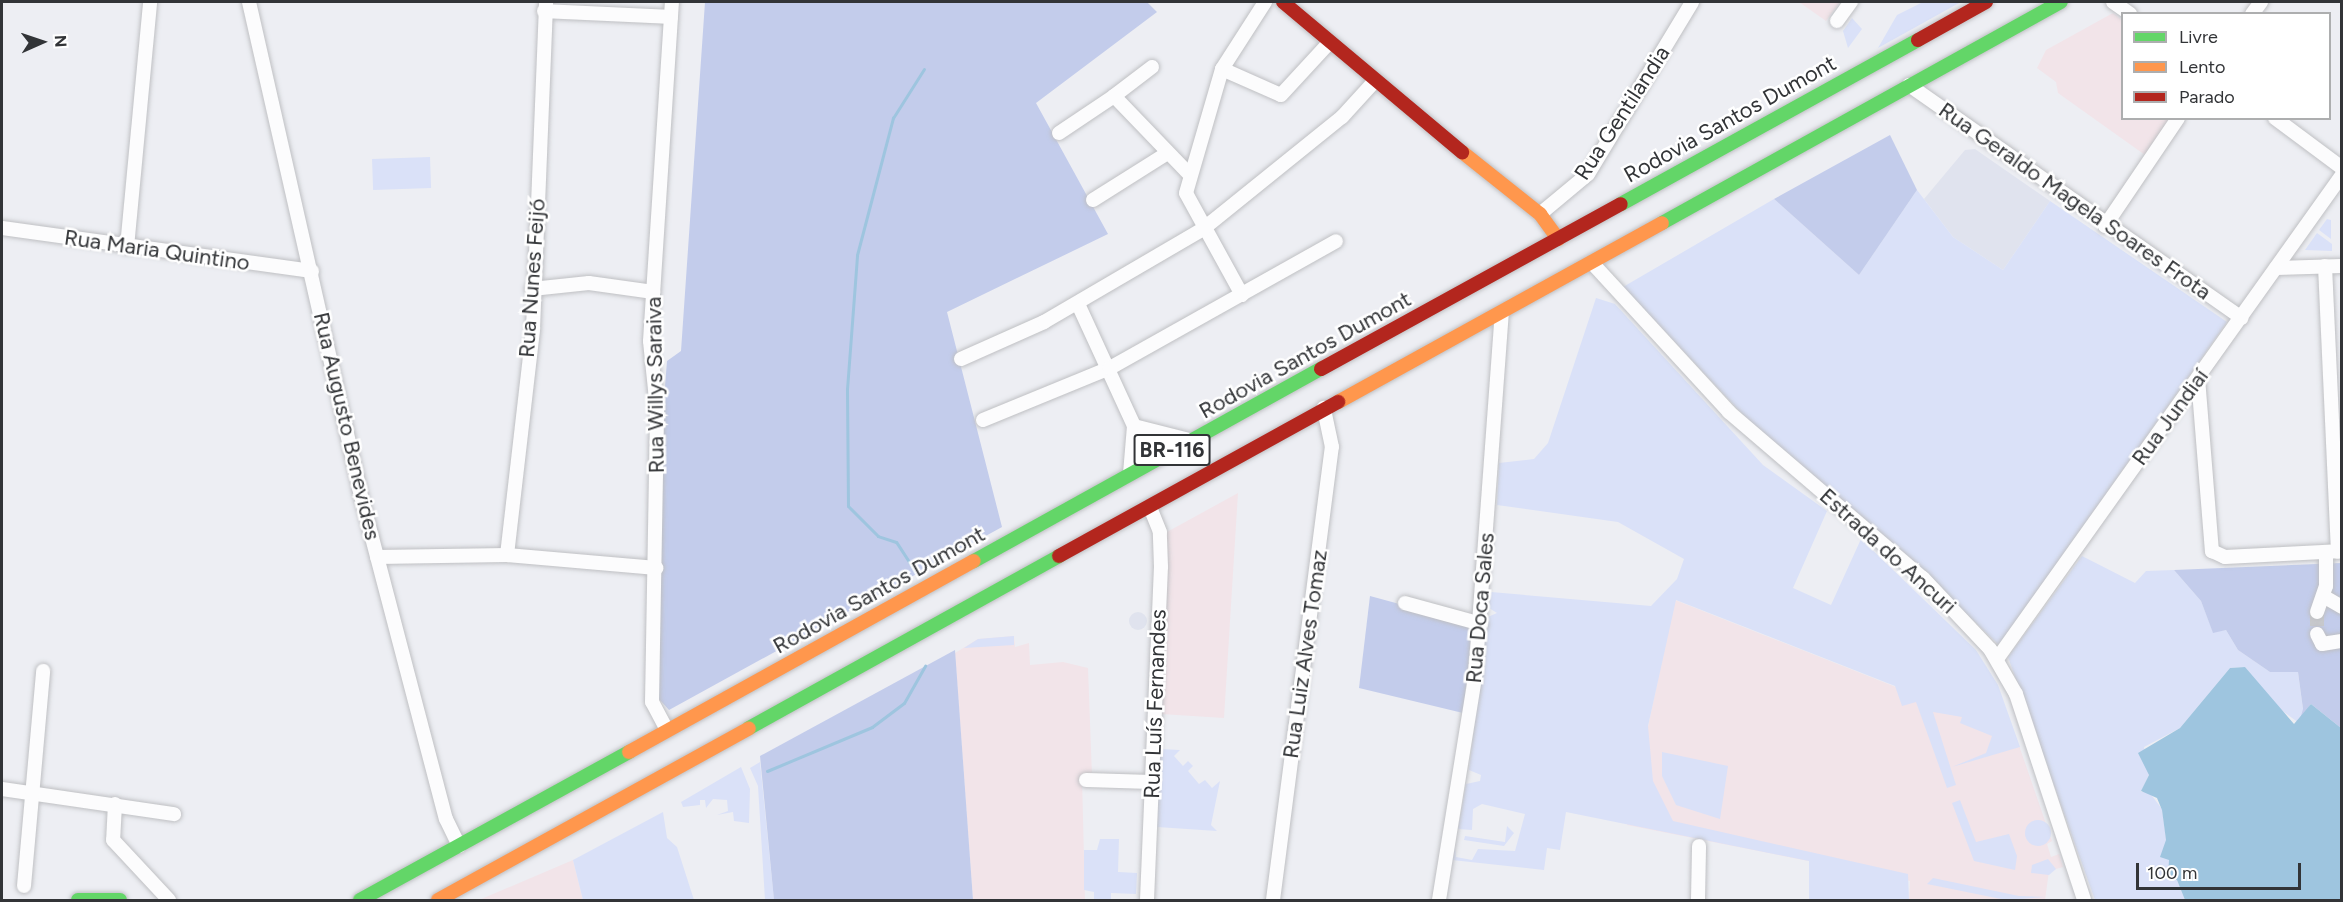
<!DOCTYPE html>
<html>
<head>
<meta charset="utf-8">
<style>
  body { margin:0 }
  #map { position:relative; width:2343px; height:902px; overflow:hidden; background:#edeef3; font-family:Figtree,sans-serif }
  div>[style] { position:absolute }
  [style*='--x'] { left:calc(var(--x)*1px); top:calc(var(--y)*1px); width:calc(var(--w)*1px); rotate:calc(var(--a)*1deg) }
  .built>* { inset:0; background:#e0e3ee }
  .round { border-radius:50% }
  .industrial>* { inset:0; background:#f2e4e9 }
  .green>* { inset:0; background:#dae1f8; transform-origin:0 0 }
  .forest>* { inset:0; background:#c3cceb }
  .water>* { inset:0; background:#9ec5df }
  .stream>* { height:3px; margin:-1.5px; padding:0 1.5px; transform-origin:1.5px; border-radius:1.5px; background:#9ec5df }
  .street-tunnel>* { height:14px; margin-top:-7px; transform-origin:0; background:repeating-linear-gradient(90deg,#c8c9cd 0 14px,transparent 0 21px) }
  .roads { filter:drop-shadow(0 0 2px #bfc0c3) drop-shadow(0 0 2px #bfc0c3) }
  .street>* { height:14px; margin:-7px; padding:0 7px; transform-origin:7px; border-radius:7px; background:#fcfcfd }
  .fast>* { height:14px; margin:-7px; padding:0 7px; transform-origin:7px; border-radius:7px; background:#63d668 }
  .slow>* { height:14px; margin:-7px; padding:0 7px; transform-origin:7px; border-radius:7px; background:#ff974d }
  .jam>* { height:14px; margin:-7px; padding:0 7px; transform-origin:7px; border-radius:7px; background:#b3261e }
  span { translate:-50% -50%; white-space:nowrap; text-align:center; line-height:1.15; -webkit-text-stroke:5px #fff; paint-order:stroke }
  .shield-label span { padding:2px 4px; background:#fff; border:2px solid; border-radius:4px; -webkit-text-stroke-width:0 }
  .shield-label { font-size:21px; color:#323437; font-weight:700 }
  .street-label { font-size:22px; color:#323437 }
  .frame { position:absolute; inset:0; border:3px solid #323437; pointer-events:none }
  .legend { position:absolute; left:2121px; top:12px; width:210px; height:108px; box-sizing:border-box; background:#fff; border:2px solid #adaeaf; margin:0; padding:8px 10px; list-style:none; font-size:18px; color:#323437 }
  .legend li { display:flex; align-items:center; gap:12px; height:30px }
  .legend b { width:30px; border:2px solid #adaeaf }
  .north { position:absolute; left:12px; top:12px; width:60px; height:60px; -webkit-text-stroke:4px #fff; paint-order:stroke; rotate:87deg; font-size:16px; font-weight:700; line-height:24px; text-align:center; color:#323437 }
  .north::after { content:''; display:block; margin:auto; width:21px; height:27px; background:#323437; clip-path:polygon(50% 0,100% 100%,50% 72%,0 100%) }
  .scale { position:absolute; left:2136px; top:863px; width:165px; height:27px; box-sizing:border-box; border:3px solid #323437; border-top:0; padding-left:8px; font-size:18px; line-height:21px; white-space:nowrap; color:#323437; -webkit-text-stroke:4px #fff; paint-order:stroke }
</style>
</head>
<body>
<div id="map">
  <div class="built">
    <div style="clip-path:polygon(1975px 149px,2050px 201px,2003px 270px,1953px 237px,1924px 199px,1965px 150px)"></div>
    <div class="round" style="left:1129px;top:612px;width:18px;height:18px"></div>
  </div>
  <div class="industrial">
    <div style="clip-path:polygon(1799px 2px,1840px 2px,1826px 21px)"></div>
    <div style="clip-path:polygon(2113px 13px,2122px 20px,2122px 118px,2169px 119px,2145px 155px,2058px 93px,2056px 82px,2037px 68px,2046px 50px)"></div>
    <div style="clip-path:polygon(1238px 493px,1224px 718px,1161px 714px,1167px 532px)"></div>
    <div style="clip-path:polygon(1675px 600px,2015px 734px,2052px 841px,2047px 844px,2051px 857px,2059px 854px,2063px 867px,2049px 871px,2045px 900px,1909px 900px,1910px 881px,1627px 825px)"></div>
    <div style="clip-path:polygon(1014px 636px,1015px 647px,1029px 643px,1030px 665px,1063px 662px,1088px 668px,1092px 776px,1082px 777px,1085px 900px,973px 900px,955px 653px,978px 639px)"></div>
    <div style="clip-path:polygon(573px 860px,583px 900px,479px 900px)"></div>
  </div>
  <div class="green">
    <div style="clip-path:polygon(1923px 2px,1961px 2px,1878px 48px,1897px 15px)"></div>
    <div style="clip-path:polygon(1852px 18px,1862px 29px,1848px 48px,1843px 31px)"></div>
    <div style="left:430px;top:157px;width:31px;height:58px;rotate:88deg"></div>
    <div style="clip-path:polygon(1917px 190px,1953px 237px,2003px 270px,2050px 201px,2227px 322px,1999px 645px,1906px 556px,1763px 436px,1623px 287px,1774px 199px,1859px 275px)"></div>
    <div style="clip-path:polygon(2327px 219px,2331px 220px,2331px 239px,2319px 230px)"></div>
    <div style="clip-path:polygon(2317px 233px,2332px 244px,2332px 251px,2305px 250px)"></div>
    <div style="clip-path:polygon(1596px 298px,1615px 304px,1763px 465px,1827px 511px,1793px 588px,1831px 605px,1861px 539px,1976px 650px,1998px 685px,2020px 747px,1952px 767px,1986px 753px,1992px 736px,1960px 723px,1962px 717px,1933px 712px,1956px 785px,1947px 788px,1916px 702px,1902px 706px,1895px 686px,1676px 600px,1648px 726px,1653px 781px,1673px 821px,1908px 874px,1909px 900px,1809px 900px,1809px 861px,1566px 812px,1560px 850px,1547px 848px,1544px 870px,1452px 860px,1455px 847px,1456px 857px,1472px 860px,1478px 849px,1515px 851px,1525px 814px,1482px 804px,1473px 809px,1472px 830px,1458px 829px,1466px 784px,1480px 781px,1481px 775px,1469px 770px,1486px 628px,1488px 617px,1497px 613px,1489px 608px,1491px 592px,1651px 606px,1677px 579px,1684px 559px,1618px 522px,1497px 505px,1499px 463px,1534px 459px,1548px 443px)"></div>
    <div style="clip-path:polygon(2082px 556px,2135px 583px,2146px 571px,2174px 570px,2201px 601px,2213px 632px,2226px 630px,2238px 650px,2270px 672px,2298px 672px,2304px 717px,2299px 723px,2273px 704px,2245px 667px,2230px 668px,2180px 728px,2144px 747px,2149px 775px,2141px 792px,2149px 792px,2162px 809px,2169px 860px,2185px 900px,2095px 900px,2008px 657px)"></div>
    <div style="clip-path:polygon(1014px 636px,1014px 645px,964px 648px,978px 639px)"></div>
    <div style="clip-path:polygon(1160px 749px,1180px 750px,1174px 756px,1183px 766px,1188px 761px,1193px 766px,1188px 771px,1199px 784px,1205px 780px,1212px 788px,1220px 781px,1211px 825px,1217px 831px,1157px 827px)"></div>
    <div style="clip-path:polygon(1662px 752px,1728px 766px,1720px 819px,1676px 805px,1662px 776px)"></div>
    <div style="clip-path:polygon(760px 762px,774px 900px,765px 900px,758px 786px,750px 768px)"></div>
    <div style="clip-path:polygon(741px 767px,750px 789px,749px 823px,734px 821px,733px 812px,717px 815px,728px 811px,727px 800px,713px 799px,706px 808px,705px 800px,700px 800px,700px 805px,683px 807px,681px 802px)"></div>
    <div style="clip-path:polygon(1960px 800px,1976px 842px,2009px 834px,2017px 856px,2015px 870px,1974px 861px,1952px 803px)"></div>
    <div style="clip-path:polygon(663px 812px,667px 838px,677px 847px,694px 900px,583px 900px,573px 860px)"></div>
    <div class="round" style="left:2025px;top:820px;width:26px;height:26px"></div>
    <div style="clip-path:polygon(1507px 826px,1514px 833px,1504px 846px,1464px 840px,1465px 836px,1505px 842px)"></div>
    <div style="clip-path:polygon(1100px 839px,1119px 839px,1118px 872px,1137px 873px,1136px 894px,1111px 893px,1111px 900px,1094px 900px,1094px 892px,1084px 890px,1084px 850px,1097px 850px)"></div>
    <div style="clip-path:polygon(2048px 859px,2056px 869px,2049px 875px,2031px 873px,2032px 865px)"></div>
    <div style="clip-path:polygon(1933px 878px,2019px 896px,2046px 897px,2006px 900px,1927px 884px)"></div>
  </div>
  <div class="forest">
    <div style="clip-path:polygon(705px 2px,1147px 2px,1157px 12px,1036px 103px,1108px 234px,947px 312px,1002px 527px,669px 710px,659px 699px,662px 425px,667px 361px,681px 351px)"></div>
    <div style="clip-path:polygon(1890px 135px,1917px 190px,1859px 275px,1774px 199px)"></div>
    <div style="clip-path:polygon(2341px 563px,2341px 728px,2311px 704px,2299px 723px,2303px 709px,2298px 672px,2270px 672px,2238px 650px,2226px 630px,2213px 633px,2201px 601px,2174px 570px)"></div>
    <div style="clip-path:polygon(1370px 596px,1473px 624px,1463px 713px,1359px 688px)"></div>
    <div style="clip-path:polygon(955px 650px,973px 900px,774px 900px,760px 756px)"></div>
  </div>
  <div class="water">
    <div style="clip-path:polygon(2245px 667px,2294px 724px,2311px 704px,2341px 728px,2341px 900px,2185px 900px,2177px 880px,2168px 878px,2169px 860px,2160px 857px,2166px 840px,2162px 810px,2157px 798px,2141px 791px,2149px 775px,2138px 753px,2180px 728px,2230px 668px)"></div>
  </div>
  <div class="stream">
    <div style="--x:917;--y:574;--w:38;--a:-123"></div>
    <div style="--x:896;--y:542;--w:19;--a:-162"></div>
    <div style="--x:878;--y:536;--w:42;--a:-135"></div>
    <div style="--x:848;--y:506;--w:117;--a:-90.5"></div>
    <div style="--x:847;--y:389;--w:134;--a:-85.7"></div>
    <div style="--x:857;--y:255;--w:142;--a:-75.3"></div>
    <div style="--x:893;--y:118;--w:58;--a:-57.7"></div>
    <div style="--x:767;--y:771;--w:114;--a:-22.7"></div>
    <div style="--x:872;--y:727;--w:40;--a:-37"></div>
    <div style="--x:904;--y:703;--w:43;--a:-60.4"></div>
  </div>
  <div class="street-tunnel">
    <div style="--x:2317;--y:612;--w:22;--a:90"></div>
  </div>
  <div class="roads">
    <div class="street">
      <div style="--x:249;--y:2;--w:498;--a:77.2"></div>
      <div style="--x:359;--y:488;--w:342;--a:75.3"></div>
      <div style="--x:446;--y:819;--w:30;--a:64"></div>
      <div style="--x:2113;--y:2;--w:21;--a:35"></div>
      <div style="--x:544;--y:11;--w:127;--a:2.7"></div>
      <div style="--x:2252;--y:14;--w:15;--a:-53"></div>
      <div style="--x:1837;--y:21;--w:24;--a:-54"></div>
      <div style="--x:1152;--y:67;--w:48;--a:142.7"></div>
      <div style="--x:1114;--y:96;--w:110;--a:46.1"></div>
      <div style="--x:1222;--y:69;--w:64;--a:23.8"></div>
      <div style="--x:1281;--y:95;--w:69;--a:-47.3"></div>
      <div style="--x:1909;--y:85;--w:406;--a:35"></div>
      <div style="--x:2275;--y:118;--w:84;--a:36.7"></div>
      <div style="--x:1059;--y:133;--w:66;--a:-33.9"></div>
      <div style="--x:1093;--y:200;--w:86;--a:-32.2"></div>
      <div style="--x:1540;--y:214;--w:62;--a:-39.8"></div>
      <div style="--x:1588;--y:174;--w:201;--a:-58.8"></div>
      <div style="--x:2105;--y:226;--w:130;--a:-55.9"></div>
      <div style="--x:2;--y:228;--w:313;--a:7.9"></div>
      <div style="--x:127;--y:247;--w:246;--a:-84.6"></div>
      <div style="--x:1593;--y:264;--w:201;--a:47.4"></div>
      <div style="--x:1729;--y:412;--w:255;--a:40.6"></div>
      <div style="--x:1923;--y:578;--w:98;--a:46.7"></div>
      <div style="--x:1990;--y:649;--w:52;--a:60"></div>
      <div style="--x:2016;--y:694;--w:217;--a:71.7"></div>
      <div style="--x:2325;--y:266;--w:286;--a:87.4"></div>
      <div style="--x:2276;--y:268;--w:66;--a:-1.7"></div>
      <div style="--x:532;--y:289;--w:57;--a:-6"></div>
      <div style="--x:589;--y:283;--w:65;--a:8"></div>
      <div style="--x:1242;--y:295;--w:116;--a:-118.8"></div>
      <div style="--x:1186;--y:193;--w:129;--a:-73.8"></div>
      <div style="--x:1222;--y:69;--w:80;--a:-57.3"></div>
      <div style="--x:1078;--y:304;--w:134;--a:65.3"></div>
      <div style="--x:1134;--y:426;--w:48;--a:94.8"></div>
      <div style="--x:961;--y:359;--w:91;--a:-24"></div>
      <div style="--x:1044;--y:322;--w:184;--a:-30.3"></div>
      <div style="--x:1203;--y:229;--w:179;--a:-38.9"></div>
      <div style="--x:1342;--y:117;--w:47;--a:-47.6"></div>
      <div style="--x:2198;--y:378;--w:174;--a:85.4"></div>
      <div style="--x:2212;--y:551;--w:14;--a:25"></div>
      <div style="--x:2225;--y:557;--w:117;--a:-2.9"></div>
      <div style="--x:983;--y:420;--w:137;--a:-22.3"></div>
      <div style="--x:1110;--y:368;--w:259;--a:-29.3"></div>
      <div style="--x:1134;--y:426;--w:57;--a:14.3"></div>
      <div style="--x:507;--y:555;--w:227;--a:-83.4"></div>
      <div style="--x:533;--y:329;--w:327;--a:-87.7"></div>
      <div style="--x:377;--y:557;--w:130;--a:-0.9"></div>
      <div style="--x:507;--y:555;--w:150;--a:5"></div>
      <div style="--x:2323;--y:596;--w:22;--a:30"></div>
      <div style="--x:1405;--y:603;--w:79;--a:15.4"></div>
      <div style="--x:2317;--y:612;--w:28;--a:-71"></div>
      <div style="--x:2326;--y:586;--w:34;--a:-90"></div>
      <div style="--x:2317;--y:634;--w:11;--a:63"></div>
      <div style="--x:2322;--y:644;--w:20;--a:-9"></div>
      <div style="--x:1997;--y:659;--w:594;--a:-54.52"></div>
      <div style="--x:667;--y:730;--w:32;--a:-118"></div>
      <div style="--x:652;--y:702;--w:293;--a:-89"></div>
      <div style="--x:657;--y:409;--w:68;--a:-95.9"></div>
      <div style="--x:650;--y:341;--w:340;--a:-86.3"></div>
      <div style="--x:1086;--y:780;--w:66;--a:1.7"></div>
      <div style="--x:2;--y:789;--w:174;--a:8.3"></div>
      <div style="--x:115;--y:804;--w:36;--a:93"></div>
      <div style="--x:113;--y:840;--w:82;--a:47"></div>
      <div style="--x:24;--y:886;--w:216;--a:-84.9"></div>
      <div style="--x:1147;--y:900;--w:333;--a:-87.6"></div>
      <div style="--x:1161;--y:567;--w:35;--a:-92"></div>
      <div style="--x:1160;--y:532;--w:24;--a:-112"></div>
      <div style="--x:1273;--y:900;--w:457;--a:-82.6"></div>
      <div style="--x:1332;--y:447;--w:40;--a:-102"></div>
      <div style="--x:1439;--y:900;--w:225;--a:-80.8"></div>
      <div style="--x:1475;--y:678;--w:365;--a:-85.8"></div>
      <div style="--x:1698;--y:900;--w:54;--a:-88.9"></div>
    </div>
    <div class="fast">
      <div style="--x:1621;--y:204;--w:339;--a:-28.9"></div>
      <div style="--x:1662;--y:223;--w:456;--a:-29"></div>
      <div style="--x:974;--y:561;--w:397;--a:-29"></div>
      <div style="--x:749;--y:728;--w:355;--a:-29"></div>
      <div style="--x:78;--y:900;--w:42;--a:0"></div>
      <div style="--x:360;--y:900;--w:307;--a:-28.8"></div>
    </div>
    <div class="slow">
      <div style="--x:1462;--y:152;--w:100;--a:38.5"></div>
      <div style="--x:1540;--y:214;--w:31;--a:54"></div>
      <div style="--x:1338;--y:402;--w:370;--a:-28.9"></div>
      <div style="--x:629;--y:752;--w:394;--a:-29"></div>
      <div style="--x:438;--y:900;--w:355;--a:-28.9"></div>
    </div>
    <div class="jam">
      <div style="--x:1283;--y:2;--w:234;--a:40"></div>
      <div style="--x:1918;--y:40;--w:78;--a:-29.2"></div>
      <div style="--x:1321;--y:369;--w:342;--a:-28.8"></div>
      <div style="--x:1059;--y:556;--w:319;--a:-28.9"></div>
    </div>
  </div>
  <div class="shield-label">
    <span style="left:1172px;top:450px">BR-116</span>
  </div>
  <div class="street-label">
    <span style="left:1622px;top:113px;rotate:-57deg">Rua Gentilandia</span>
    <span style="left:1730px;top:119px;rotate:-29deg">Rodovia Santos Dumont</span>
    <span style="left:2075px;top:201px;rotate:35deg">Rua Geraldo Magela Soares Frota</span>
    <span style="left:157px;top:250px;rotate:8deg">Rua Maria Quintino</span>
    <span style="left:532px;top:278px;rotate:-86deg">Rua Nunes Feijó</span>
    <span style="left:1305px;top:355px;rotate:-29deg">Rodovia Santos Dumont</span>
    <span style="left:655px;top:385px;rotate:-91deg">Rua Willys Saraiva</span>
    <span style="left:2170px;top:417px;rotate:-54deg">Rua Jundiaí</span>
    <span style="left:347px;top:426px;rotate:77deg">Rua Augusto Benevides</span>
    <span style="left:1888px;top:551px;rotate:42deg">Estrada do Ancuri</span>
    <span style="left:879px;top:590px;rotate:-29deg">Rodovia Santos Dumont</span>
    <span style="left:1480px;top:608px;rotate:-85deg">Rua Doca Sales</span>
    <span style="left:1305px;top:654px;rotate:-82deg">Rua Luiz Alves Tomaz</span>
    <span style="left:1155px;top:704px;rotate:-88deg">Rua Luís Fernandes</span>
  </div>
  <div class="frame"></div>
  <ul class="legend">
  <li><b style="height:8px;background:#63d668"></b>Livre</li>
  <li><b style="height:8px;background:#ff974d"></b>Lento</li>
  <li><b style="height:8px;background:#b3261e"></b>Parado</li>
  </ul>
  <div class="north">N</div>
  <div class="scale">100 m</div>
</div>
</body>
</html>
